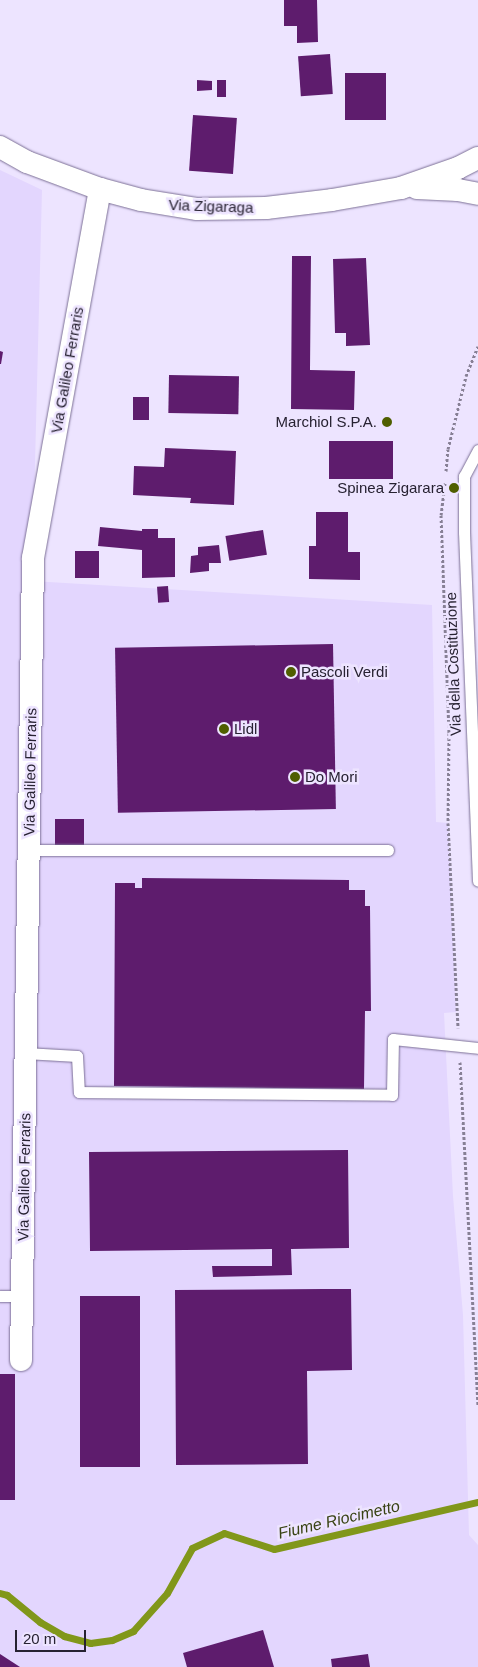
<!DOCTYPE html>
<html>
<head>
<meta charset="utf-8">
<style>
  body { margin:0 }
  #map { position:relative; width:478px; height:1667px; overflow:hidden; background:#ede4ff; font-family:Helvetica,sans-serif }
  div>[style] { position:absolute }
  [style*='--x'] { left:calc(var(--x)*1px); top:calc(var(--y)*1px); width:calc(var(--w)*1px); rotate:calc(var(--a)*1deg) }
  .built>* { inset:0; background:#e3d6fe }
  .stream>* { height:7px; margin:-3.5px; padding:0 3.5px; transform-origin:3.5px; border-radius:3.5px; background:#81971a }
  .building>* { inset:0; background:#5e1c6d; transform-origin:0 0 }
  .path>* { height:3px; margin-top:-1.5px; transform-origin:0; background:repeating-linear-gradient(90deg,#878095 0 2.5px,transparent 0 5px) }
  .roads { filter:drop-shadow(0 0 1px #7c7096) drop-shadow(0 0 1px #7c7096) }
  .lane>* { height:11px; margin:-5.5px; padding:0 5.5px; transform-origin:5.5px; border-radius:5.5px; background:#fff }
  .street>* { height:22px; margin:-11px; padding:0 11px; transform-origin:11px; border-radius:11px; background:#fff }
  .dots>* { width:14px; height:14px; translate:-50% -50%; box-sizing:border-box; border:2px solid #ede4ff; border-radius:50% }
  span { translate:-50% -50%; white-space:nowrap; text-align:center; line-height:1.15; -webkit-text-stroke:5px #ede4ff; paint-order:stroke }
  .street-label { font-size:15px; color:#272232 }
  .poi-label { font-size:15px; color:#272232 }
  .right { translate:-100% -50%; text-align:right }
  .left { translate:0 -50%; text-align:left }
  .water-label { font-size:16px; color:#394314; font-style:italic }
  .scale { position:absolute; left:15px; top:1630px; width:71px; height:22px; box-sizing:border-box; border:2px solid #272232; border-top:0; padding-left:6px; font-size:15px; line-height:18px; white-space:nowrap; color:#272232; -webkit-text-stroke:4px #ede4ff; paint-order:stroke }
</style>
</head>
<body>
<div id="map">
  <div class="built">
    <div style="clip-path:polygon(0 170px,42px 190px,32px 581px,432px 605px,436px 822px,448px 823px,456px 1012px,444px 1013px,453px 1196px,463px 1315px,469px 1535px,478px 1545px,478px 1667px,0 1667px)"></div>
  </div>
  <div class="stream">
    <div style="--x:0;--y:1593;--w:7;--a:16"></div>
    <div style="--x:7;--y:1595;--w:43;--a:39.3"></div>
    <div style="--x:40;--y:1622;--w:28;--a:30"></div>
    <div style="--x:64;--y:1636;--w:27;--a:15"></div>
    <div style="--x:90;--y:1643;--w:22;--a:-8"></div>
    <div style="--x:112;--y:1640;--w:23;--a:-23"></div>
    <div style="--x:133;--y:1631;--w:51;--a:-48.2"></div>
    <div style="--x:167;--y:1593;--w:51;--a:-60.9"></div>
    <div style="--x:192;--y:1548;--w:35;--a:-25"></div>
    <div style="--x:224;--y:1533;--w:52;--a:17.7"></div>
    <div style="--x:274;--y:1549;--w:209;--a:-13"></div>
  </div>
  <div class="building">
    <div style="clip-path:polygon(284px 0,317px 0,318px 42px,297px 43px,297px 26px,284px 26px)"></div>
    <div style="left:330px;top:54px;width:40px;height:32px;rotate:86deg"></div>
    <div style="left:345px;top:73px;width:41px;height:47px"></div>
    <div style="clip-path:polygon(197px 80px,212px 81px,212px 90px,197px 91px)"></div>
    <div style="left:217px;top:80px;width:9px;height:17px"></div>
    <div style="left:193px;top:115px;width:44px;height:56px;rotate:4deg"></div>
    <div style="clip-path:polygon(292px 256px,311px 256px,310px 370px,355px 371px,354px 410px,291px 409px)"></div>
    <div style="clip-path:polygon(366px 258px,370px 345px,346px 346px,346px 333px,335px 333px,333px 259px)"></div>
    <div style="clip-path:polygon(0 351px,3px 352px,1px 364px,0 364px)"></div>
    <div style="left:169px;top:375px;width:70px;height:38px;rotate:1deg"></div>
    <div style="left:133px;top:397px;width:16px;height:23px"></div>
    <div style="left:329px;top:441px;width:64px;height:38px"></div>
    <div style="clip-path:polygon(165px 448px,236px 451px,234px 505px,190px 503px,191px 498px,133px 495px,134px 466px,164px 467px)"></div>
    <div style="clip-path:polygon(316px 512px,348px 512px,348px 552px,360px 552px,360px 580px,309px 579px,309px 546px,316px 546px)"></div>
    <div style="clip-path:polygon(100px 527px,142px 531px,142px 529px,158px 529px,158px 538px,175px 538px,175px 577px,142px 578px,142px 550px,98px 546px)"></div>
    <div style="left:263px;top:530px;width:25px;height:38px;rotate:81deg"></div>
    <div style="clip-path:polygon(219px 545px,221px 563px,209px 563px,209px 571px,190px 573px,191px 556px,198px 555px,198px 547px)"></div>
    <div style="left:99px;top:551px;width:27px;height:24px;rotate:90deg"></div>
    <div style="left:168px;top:586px;width:16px;height:11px;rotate:86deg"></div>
    <div style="left:333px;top:644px;width:165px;height:218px;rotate:89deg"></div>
    <div style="left:55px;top:819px;width:29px;height:29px"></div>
    <div style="clip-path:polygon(142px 878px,349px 880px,349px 890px,365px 890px,365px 906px,370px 906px,371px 1011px,365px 1011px,364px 1089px,114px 1086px,115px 883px,135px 883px,135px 888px,142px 888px)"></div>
    <div style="clip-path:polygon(348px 1150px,349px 1248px,291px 1249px,292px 1275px,213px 1277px,212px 1266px,272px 1266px,272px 1249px,90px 1251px,89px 1152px)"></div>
    <div style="clip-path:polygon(325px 1289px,351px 1289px,352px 1370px,307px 1371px,308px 1464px,176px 1465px,175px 1290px)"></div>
    <div style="left:80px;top:1296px;width:60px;height:171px"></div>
    <div style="left:0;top:1374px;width:15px;height:126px"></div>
    <div style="clip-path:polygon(263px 1630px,274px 1667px,187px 1667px,183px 1653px)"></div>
    <div style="clip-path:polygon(0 1654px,20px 1667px,0 1667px)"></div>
    <div style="clip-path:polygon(368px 1654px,370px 1667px,332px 1667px,331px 1659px)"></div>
  </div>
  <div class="path">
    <div style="--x:446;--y:471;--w:22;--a:-85"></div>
    <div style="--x:448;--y:449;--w:75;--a:-76.1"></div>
    <div style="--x:466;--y:376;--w:32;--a:-68"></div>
    <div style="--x:445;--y:483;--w:32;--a:97"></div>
    <div style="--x:441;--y:515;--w:218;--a:87.9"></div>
    <div style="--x:449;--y:733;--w:90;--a:90.6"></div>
    <div style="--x:448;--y:823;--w:205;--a:87.2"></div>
    <div style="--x:460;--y:1062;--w:344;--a:87"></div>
  </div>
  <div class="roads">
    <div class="lane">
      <div style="--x:478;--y:450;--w:30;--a:118"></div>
      <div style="--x:464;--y:476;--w:56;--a:90"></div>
      <div style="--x:464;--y:532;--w:349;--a:87.7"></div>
      <div style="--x:29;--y:850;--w:359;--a:0"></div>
      <div style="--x:25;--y:1053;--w:52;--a:3.3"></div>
      <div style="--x:77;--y:1056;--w:36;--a:87"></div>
      <div style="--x:79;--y:1092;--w:313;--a:0.5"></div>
      <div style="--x:392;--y:1095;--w:56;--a:-89"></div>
      <div style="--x:393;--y:1039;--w:85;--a:6"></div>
      <div style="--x:0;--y:1296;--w:22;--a:0"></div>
    </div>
    <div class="street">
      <div style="--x:0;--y:147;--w:31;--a:29"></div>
      <div style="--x:27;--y:162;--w:78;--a:20.3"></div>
      <div style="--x:100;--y:189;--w:42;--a:15"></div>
      <div style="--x:141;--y:200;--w:57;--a:9.1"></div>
      <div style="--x:197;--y:209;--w:69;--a:-0.8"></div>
      <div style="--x:266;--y:208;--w:66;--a:-6.9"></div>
      <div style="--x:332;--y:200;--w:70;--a:-9.9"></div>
      <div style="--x:401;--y:188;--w:60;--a:-19.3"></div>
      <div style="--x:458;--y:168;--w:22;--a:-27"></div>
      <div style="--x:417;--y:188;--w:41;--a:2.8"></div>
      <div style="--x:458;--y:190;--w:20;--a:11"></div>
      <div style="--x:21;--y:1360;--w:802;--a:-89.14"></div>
      <div style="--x:33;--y:558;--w:375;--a:-79.7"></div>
    </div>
  </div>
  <div class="dots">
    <div style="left:387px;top:422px;background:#4f5e00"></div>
    <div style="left:454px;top:488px;background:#4f5e00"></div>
    <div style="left:291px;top:672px;background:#4f5e00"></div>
    <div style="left:224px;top:729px;background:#4f5e00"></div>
    <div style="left:295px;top:777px;background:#4f5e00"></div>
  </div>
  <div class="street-label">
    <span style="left:211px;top:206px;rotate:2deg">Via Zigaraga</span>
    <span style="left:67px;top:370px;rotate:-80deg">Via Galileo Ferraris</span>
    <span style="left:453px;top:664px;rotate:-92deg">Via della Costituzione</span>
    <span style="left:30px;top:772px;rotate:-89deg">Via Galileo Ferraris</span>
    <span style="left:24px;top:1177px;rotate:-89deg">Via Galileo Ferraris</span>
  </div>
  <div class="poi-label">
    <span class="right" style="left:377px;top:422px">Marchiol S.P.A.</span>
    <span class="right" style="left:444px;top:488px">Spinea Zigarara</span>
    <span class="left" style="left:301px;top:672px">Pascoli Verdi</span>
    <span class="left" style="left:234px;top:729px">Lidl</span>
    <span class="left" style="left:305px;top:777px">Do Mori</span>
  </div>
  <div class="water-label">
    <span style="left:339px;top:1520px;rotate:-13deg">Fiume Riocimetto</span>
  </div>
  <div class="scale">20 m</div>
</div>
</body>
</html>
